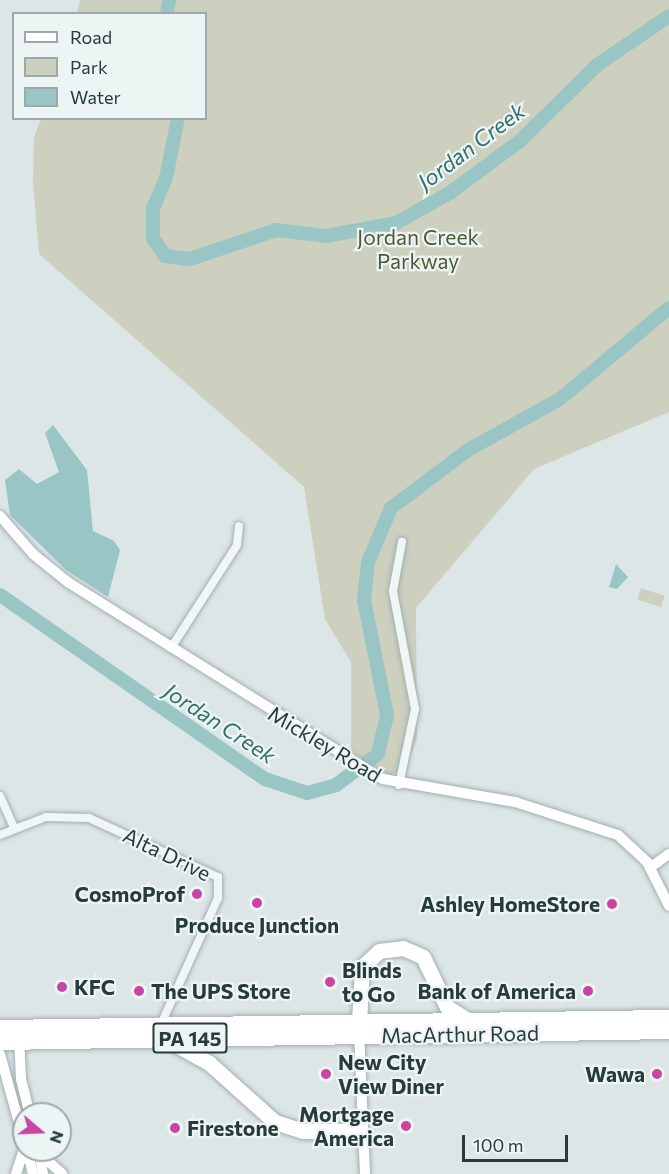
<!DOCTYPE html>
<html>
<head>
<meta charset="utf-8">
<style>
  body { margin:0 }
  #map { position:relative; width:669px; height:1174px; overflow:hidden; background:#dde6e7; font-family:Commissioner,sans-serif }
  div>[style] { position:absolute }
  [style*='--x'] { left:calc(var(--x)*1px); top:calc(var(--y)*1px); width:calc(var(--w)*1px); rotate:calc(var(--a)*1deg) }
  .green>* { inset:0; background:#cdd0be; transform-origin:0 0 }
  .water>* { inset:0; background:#99c6c4 }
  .stream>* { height:2px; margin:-1px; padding:0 1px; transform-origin:1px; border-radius:1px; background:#99c6c4 }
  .river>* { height:14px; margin:-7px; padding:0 7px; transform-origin:7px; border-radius:7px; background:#99c6c4 }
  .roads { filter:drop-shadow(0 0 2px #a3afb1) drop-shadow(0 0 2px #a3afb1) }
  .street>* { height:8px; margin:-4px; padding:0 4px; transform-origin:4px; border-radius:4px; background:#f0f5f5 }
  .secondary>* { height:10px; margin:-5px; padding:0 5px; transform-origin:5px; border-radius:5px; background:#fff }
  .highway>* { height:15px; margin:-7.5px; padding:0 7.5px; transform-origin:7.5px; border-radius:7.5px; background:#fff }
  .dots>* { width:16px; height:16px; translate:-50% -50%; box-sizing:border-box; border:3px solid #ecf4f4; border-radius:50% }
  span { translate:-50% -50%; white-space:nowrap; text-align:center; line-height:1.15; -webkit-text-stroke:4.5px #ecf4f4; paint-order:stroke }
  .shield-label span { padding:2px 4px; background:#ecf4f4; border:2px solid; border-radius:4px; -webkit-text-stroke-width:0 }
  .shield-label { font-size:20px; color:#273b3d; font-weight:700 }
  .park-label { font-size:21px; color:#4f5835 }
  .street-label { font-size:21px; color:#273b3d }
  .poi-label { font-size:21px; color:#273b3d; font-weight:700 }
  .right { translate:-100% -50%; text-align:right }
  .left { translate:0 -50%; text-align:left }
  .water-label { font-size:22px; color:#336f6e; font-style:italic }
  .legend { position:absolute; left:12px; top:12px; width:195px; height:108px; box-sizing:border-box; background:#ecf4f4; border:2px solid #9daaab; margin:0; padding:8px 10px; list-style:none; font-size:18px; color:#273b3d }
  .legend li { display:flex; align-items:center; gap:12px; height:30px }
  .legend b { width:30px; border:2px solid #9daaab }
  .north { position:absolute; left:12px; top:1102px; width:60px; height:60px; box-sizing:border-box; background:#ecf4f4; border:2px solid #9daaab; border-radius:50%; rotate:109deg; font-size:16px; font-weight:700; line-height:24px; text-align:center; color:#273b3d }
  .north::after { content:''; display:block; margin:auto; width:21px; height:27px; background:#ca44a3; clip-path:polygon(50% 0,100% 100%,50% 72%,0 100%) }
  .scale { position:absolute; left:462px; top:1135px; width:106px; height:27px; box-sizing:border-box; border:3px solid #273b3d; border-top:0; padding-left:8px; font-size:18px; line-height:21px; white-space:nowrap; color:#273b3d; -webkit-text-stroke:4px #ecf4f4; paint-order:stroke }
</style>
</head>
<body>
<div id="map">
  <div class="green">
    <div style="clip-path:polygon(80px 0,669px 0,669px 412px,534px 469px,416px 608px,417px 737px,406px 768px,390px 775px,351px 751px,351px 662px,325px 619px,304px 487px,39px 254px,33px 182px,34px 137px,41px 119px,206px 118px,206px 14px,77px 13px)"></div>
    <div style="left:641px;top:588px;width:25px;height:12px;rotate:18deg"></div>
  </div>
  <div class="water">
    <div style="clip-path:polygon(53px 425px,87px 470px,93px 531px,114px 541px,120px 550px,108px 597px,66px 570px,10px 515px,5px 480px,19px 469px,37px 484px,59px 472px,45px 433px)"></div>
    <div style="clip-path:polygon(616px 564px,628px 577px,617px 589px,609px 587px)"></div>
  </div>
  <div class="stream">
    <div style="--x:0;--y:590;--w:6;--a:72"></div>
  </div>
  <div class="river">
    <div style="--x:167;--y:14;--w:14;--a:-82"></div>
    <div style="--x:178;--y:118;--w:61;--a:101.3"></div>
    <div style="--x:166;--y:178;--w:34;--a:113"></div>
    <div style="--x:153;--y:209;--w:29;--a:90"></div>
    <div style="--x:153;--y:238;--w:22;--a:56"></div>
    <div style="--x:165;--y:256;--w:25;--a:7"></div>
    <div style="--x:190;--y:259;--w:91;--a:-18.6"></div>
    <div style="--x:276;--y:230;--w:50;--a:6.8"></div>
    <div style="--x:326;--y:236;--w:71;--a:-10.5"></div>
    <div style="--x:396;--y:223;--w:63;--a:-29.4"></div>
    <div style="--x:451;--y:192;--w:86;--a:-36.5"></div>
    <div style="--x:520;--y:141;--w:108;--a:-44.6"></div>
    <div style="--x:597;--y:65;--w:87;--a:-34.2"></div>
    <div style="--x:0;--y:595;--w:323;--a:34.8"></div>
    <div style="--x:265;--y:779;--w:44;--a:18.4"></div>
    <div style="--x:307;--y:793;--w:30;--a:-15"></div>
    <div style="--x:336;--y:785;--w:52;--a:-36.4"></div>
    <div style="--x:378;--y:754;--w:40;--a:-77"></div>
    <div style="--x:387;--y:715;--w:117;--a:-101.3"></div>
    <div style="--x:364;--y:600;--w:38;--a:-84"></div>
    <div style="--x:368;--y:562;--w:59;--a:-66.9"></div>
    <div style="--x:391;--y:508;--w:96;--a:-37"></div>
    <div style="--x:468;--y:450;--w:105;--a:-29"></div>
    <div style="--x:560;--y:399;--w:142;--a:-39.9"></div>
  </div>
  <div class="roads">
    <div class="street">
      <div style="--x:171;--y:648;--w:122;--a:-57.3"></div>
      <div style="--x:237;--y:545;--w:19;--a:-84"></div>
      <div style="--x:399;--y:785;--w:78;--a:-78.1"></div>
      <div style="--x:415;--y:709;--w:120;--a:-100.6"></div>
      <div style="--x:393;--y:591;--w:50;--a:-79.6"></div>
      <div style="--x:0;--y:796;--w:36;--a:66"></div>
      <div style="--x:0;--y:835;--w:49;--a:-21.4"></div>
      <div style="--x:46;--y:817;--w:43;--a:1.3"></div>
      <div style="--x:89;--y:818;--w:142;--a:24.6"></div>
      <div style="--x:218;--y:877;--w:21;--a:90"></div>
      <div style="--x:218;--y:898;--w:138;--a:114.3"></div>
    </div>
    <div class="secondary">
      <div style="--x:0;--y:516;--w:50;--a:49"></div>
      <div style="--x:33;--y:554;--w:46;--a:38.9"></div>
      <div style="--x:69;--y:583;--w:370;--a:32"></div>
      <div style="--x:383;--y:779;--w:134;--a:9.9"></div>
      <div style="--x:515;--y:802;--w:108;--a:17.8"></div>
      <div style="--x:618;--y:835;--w:40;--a:43"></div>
      <div style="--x:647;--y:862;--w:49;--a:63.4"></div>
      <div style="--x:651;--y:867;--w:22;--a:-36"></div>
      <div style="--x:359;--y:1031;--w:143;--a:87.6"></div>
      <div style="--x:19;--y:1035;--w:44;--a:87.4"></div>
      <div style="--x:21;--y:1079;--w:36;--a:76"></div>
      <div style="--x:0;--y:1054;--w:90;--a:74.6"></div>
      <div style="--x:27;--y:1150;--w:25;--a:76"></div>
      <div style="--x:39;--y:1153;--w:31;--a:42"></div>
      <div style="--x:39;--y:1153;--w:21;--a:79"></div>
      <div style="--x:16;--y:1174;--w:26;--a:-72"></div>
    </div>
    <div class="highway">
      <div style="--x:359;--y:1022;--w:55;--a:-86.9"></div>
      <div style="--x:362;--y:967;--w:23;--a:-43"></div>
      <div style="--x:379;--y:951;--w:24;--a:-7"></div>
      <div style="--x:403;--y:948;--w:22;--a:24"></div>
      <div style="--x:423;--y:957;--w:55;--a:64.4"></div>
      <div style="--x:447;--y:1007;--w:25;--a:32"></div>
      <div style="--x:0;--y:1027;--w:669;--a:-0.86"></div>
      <div style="--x:169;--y:1041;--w:46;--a:28.8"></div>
      <div style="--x:209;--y:1063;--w:89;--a:41.8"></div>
      <div style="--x:275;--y:1122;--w:29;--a:18"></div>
      <div style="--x:303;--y:1131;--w:48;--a:0"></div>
      <div style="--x:351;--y:1131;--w:15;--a:32"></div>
      <div style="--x:0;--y:1042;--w:669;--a:-0.94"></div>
    </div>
  </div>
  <div class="dots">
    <div style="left:197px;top:894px;background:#ca44a3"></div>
    <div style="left:257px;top:903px;background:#ca44a3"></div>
    <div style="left:612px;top:904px;background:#ca44a3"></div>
    <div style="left:330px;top:982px;background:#ca44a3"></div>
    <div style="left:62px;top:987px;background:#ca44a3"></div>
    <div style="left:139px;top:991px;background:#ca44a3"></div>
    <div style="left:588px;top:991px;background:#ca44a3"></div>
    <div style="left:326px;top:1074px;background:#ca44a3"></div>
    <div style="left:657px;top:1074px;background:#ca44a3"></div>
    <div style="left:406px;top:1126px;background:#ca44a3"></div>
    <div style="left:175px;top:1128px;background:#ca44a3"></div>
  </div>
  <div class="shield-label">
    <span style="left:190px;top:1038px">PA 145</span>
  </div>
  <div class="park-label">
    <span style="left:418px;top:249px">Jordan Creek<br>Parkway</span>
  </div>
  <div class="street-label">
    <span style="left:325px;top:744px;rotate:31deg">Mickley Road</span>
    <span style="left:167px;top:854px;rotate:26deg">Alta Drive</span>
    <span style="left:460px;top:1034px;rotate:-1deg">MacArthur Road</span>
  </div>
  <div class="poi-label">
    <span class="right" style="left:185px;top:894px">CosmoProf</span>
    <span class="right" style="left:600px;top:904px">Ashley HomeStore</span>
    <span style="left:257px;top:925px">Produce Junction</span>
    <span class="left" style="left:342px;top:982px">Blinds<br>to Go</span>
    <span class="left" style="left:74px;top:987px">KFC</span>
    <span class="left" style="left:151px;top:991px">The UPS Store</span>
    <span class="right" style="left:576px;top:991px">Bank of America</span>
    <span class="left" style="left:338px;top:1074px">New City<br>View Diner</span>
    <span class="right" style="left:645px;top:1074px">Wawa</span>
    <span class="right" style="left:394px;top:1126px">Mortgage<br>America</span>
    <span class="left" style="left:187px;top:1128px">Firestone</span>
  </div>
  <div class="water-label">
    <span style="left:471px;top:146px;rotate:-37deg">Jordan Creek</span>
    <span style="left:220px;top:723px;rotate:33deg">Jordan Creek</span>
  </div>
  <ul class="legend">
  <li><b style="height:8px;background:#fff"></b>Road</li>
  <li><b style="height:16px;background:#cdd0be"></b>Park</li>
  <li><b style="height:16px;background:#99c6c4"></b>Water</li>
  </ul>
  <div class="north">N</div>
  <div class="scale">100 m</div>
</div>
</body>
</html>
